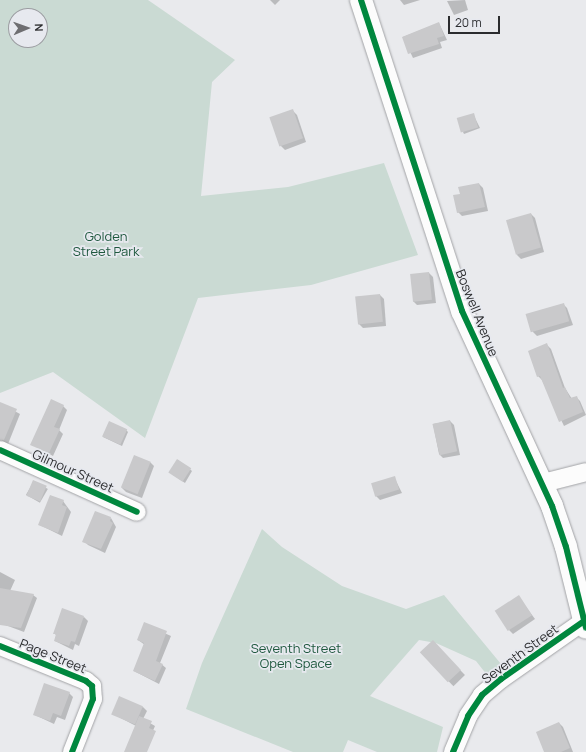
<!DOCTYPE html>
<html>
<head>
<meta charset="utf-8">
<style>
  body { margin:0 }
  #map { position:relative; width:586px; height:752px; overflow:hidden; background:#e9eaed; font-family:Manrope,sans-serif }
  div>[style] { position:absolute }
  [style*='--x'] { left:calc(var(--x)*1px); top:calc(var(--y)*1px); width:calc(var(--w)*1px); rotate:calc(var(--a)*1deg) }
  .green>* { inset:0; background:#cadad3 }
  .shadow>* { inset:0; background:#0003; transform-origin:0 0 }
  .building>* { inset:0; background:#c9c9cb; transform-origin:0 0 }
  .roads { filter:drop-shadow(0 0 1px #a2a3a6) drop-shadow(0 0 1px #a2a3a6) }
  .minor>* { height:18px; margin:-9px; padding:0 9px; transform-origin:9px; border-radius:9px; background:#fcfcfc }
  .tertiary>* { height:22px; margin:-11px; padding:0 11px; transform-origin:11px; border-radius:11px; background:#fcfcfc }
  .cycleway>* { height:6px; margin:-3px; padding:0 3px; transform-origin:3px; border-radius:3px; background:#00873e }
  span { translate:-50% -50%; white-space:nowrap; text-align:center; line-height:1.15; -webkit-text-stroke:3.5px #e7e9ef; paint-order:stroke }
  .park-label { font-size:13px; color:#1e583e }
  .street-label { font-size:13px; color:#2b2c2e }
  .north { position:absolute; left:8px; top:8px; width:40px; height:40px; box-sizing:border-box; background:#e7e9ef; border:1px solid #9c9da2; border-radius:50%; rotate:88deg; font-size:11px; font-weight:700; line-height:16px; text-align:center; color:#2b2c2e }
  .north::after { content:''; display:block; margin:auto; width:14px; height:18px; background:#6e6e71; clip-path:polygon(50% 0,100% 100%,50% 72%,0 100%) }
  .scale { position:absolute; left:448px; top:16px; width:52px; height:18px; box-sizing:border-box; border:2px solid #2b2c2e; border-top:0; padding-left:5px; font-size:12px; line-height:14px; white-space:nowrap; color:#2b2c2e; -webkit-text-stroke:3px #e7e9ef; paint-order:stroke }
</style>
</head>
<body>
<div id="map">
  <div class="green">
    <div style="clip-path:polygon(evenodd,0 0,148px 0,235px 60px,212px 82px,201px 196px,288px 187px,384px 163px,418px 255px,311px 285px,198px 298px,145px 438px,53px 372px,0 393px,0 0,16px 16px,40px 16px,40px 40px,16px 40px,16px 16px)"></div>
    <div style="clip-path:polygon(262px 529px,282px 547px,342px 586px,406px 609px,444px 595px,501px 664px,487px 675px,476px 661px,436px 643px,419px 640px,370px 696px,443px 727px,437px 752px,377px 752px,348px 740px,343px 752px,293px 752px,186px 709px,202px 663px)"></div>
  </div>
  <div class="shadow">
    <div style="clip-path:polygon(270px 0,280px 0,275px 5px)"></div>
    <div style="clip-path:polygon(400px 0,420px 0,404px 5px)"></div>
    <div style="clip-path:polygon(465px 0,468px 10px,454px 15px,447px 1px)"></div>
    <div style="clip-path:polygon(439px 23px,447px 40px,440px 42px,442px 48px,413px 58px,403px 37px)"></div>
    <div style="clip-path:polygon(293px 111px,297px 115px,306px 142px,285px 150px,281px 146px,271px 118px)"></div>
    <div style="clip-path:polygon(473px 114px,480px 128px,464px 134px,463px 132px)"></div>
    <div style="clip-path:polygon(479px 184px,483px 188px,488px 211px,462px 216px,458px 212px)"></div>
    <div style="clip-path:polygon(531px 214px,535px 218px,544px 252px,521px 259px,517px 255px)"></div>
    <div style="clip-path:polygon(429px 273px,433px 277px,436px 303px,417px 305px,413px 301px)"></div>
    <div style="clip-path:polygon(380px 295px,384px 299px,386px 326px,363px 328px,359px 324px,356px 297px)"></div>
    <div style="clip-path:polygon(563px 304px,567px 308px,573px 325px,537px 336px,533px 332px,528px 315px)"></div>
    <div style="clip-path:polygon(547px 345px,551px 349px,565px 388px,572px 399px,576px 397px,580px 401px,586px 415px,564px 426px,542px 380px,538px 376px)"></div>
    <div style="clip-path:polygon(0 403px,20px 414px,8px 444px,0 445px)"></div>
    <div style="clip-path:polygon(63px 406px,67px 410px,59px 430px,63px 434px,53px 456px,31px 444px)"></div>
    <div style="clip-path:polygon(450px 421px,454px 425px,460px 455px,443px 458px,439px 454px,433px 424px)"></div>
    <div style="clip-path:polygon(126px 430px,128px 432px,122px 446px,103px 437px)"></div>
    <div style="clip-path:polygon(178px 460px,192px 471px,185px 483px,172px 474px)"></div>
    <div style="clip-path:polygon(150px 462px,154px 466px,142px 498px,126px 492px,122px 488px)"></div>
    <div style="clip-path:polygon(394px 477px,402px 493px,380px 500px,376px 496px)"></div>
    <div style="left:34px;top:481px;width:16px;height:16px;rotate:30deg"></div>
    <div style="clip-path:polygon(63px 501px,71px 512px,62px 536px,40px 525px)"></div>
    <div style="clip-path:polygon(111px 518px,116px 527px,105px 553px,88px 545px,84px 541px)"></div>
    <div style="clip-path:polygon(0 572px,15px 580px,10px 591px,33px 595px,37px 598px,24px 632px,0 623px)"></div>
    <div style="clip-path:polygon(518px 596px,535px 619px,513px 634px,509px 630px)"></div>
    <div style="clip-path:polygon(84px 617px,88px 621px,79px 646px,75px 644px,73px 650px,55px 641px,57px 636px,54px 633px)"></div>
    <div style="clip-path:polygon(144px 624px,171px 636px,160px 663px,166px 668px,159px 684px,134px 671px,145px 645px,138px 640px)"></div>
    <div style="left:433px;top:642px;width:46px;height:16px;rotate:46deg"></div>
    <div style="clip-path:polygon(69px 693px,73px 697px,65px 720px,57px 717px,54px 724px,35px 715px)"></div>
    <div style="clip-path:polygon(143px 707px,147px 711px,143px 719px,155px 726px,149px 740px,136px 726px,113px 714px)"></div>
    <div style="clip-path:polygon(559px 723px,563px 727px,573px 752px,545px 752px)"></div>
  </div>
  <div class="building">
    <div style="clip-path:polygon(439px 22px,444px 36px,437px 38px,439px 44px,408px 54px,402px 37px)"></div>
    <div style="left:293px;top:109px;width:31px;height:25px;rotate:71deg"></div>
    <div style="left:474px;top:113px;width:15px;height:18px;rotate:74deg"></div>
    <div style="clip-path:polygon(479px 183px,485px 207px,457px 213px,453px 195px,460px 194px,458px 187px)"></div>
    <div style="left:531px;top:213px;width:36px;height:26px;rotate:74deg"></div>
    <div style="left:429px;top:272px;width:28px;height:19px;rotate:84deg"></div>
    <div style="left:380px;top:294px;width:28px;height:25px;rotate:84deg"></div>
    <div style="left:564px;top:303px;width:19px;height:40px;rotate:74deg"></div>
    <div style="clip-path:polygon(547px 343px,563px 388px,565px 387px,570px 398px,577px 396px,583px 412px,559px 422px,540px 376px,537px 377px,528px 351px)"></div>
    <div style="clip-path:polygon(51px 399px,64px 405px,54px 427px,60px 429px,49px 453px,30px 445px)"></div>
    <div style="clip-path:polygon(0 402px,17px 409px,4px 440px,0 440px)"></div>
    <div style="left:450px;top:420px;width:32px;height:18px;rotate:77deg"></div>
    <div style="left:109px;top:421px;width:20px;height:17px;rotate:24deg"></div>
    <div style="left:134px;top:455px;width:18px;height:35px;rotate:22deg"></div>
    <div style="left:177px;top:459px;width:17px;height:16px;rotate:33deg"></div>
    <div style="left:395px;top:476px;width:14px;height:25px;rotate:73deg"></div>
    <div style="left:33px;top:480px;width:15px;height:17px;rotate:23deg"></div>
    <div style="clip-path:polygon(50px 495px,64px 500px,62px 505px,67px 507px,58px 533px,38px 525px)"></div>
    <div style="clip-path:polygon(95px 511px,111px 517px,110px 521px,113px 523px,101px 549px,82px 542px)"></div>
    <div style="clip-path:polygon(0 588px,34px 594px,21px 628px,0 625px)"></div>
    <div style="left:519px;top:595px;width:24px;height:29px;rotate:57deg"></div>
    <div style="clip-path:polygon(62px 608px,84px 616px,75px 642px,71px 641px,69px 646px,54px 641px,56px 634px,53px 634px)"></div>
    <div style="clip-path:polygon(144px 622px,167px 631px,156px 661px,163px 664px,155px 681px,133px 671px,144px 643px,137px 640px)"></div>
    <div style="left:433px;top:640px;width:41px;height:18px;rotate:47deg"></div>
    <div style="clip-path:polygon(44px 683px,70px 692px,61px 716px,53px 713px,50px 721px,33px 715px)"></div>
    <div style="left:119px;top:696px;width:26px;height:20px;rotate:23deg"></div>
    <div style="clip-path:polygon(139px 716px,152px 721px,149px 728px,156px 731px,147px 752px,124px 752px)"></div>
    <div style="clip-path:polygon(559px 722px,570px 748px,561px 752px,544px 752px,536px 732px)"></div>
  </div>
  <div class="roads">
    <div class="minor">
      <div style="--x:0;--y:450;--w:150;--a:24.3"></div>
      <div style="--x:543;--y:483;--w:44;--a:-14.3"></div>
      <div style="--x:0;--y:646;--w:93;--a:22.1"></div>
      <div style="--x:86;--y:681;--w:8;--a:40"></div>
      <div style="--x:92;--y:686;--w:13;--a:86"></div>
      <div style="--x:93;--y:699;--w:57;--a:111.6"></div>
      <div style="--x:453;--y:752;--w:39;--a:-67"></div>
      <div style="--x:468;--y:716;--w:25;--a:-56"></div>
      <div style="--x:482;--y:695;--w:25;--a:-40"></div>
      <div style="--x:501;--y:679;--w:101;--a:-34.9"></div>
    </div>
    <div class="tertiary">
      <div style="--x:361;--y:0;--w:327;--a:72"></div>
      <div style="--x:462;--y:311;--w:215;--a:65.2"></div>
      <div style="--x:552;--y:506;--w:43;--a:71.1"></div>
      <div style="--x:566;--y:547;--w:83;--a:76.1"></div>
    </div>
  </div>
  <div class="cycleway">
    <div style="--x:361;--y:0;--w:327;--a:72"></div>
    <div style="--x:462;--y:311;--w:215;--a:65.2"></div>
    <div style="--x:552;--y:506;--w:43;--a:71.1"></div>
    <div style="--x:566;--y:547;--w:83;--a:76.1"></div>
    <div style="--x:0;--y:450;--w:150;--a:24.3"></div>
    <div style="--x:0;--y:646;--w:93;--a:22.1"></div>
    <div style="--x:86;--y:681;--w:8;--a:40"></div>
    <div style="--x:92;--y:686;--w:13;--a:86"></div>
    <div style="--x:93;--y:699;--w:57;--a:111.6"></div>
    <div style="--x:453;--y:752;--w:39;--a:-67"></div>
    <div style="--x:468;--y:716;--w:25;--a:-56"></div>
    <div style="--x:482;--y:695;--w:25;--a:-40"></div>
    <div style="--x:501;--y:679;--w:101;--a:-34.9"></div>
  </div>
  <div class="park-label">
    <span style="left:106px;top:244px">Golden<br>Street Park</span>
    <span style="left:296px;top:656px">Seventh Street<br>Open Space</span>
  </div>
  <div class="street-label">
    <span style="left:477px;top:313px;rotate:68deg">Boswell Avenue</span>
    <span style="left:73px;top:471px;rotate:24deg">Gilmour Street</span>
    <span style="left:520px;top:654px;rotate:-36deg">Seventh Street</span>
    <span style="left:53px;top:656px;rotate:22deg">Page Street</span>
  </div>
  <div class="north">N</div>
  <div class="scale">20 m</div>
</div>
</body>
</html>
